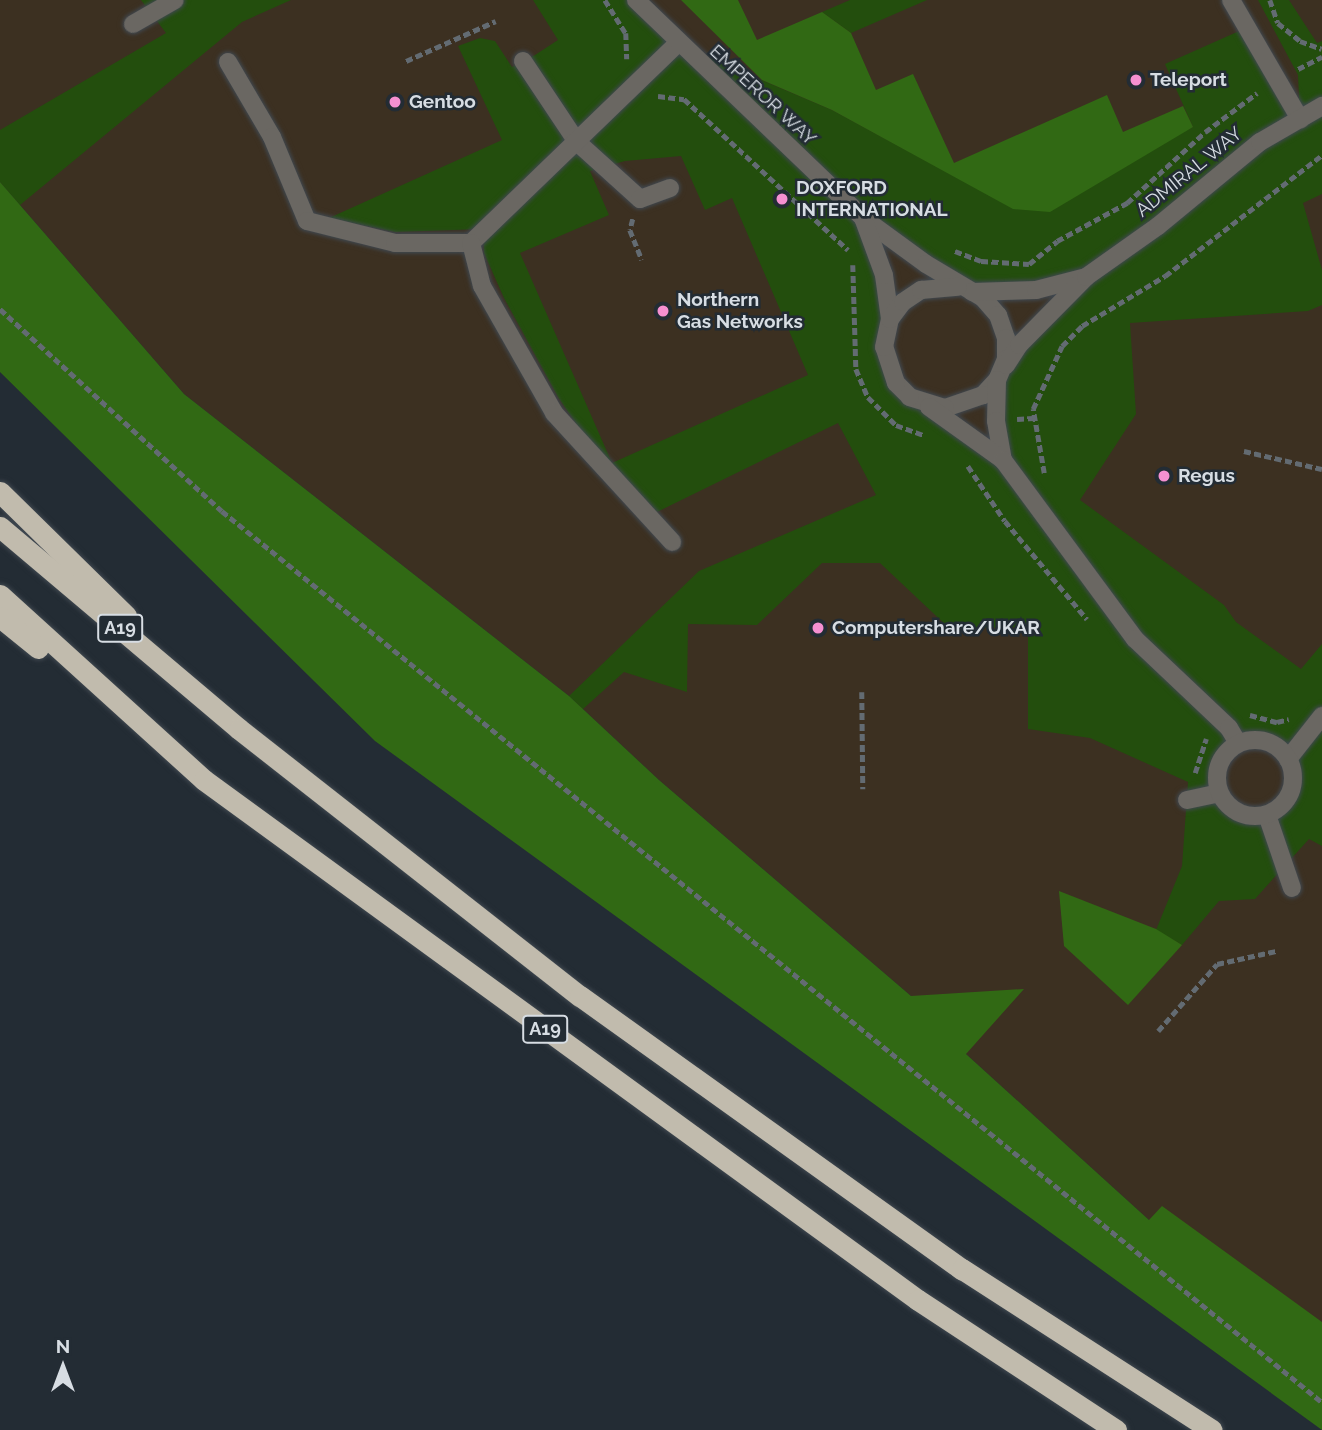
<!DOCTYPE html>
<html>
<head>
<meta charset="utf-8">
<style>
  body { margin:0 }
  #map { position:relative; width:1322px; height:1430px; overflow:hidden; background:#232c34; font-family:Raleway,sans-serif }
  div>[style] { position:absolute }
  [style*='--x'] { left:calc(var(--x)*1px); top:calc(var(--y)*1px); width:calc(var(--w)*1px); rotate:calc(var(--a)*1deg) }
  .commercial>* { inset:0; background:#3c3021 }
  .green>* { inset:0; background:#234e0d }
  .forest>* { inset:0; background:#316914 }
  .path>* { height:4.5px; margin-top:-2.25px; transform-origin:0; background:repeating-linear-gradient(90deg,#636b72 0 7px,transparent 0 10.5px) }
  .roads { filter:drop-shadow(0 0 2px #404850) drop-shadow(0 0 2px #404850) }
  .lane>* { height:18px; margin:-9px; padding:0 9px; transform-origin:9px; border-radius:9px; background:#6a6762 }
  .street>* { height:18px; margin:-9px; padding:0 9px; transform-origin:9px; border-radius:9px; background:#6a6762 }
  .street>.ring { margin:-9px; padding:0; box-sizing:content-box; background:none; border:18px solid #6a6762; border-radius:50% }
  .highway>* { height:21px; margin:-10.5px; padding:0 10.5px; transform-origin:10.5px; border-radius:10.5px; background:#c1bbad }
  .dots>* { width:19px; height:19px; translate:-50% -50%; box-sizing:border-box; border:4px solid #232c34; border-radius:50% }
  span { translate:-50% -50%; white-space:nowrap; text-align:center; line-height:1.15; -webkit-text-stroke:5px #232c34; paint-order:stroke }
  .shield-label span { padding:2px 5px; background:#232c34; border:2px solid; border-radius:5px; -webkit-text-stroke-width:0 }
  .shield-label { font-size:18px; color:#d7dde3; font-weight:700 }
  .poi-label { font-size:19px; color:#d7dde3; font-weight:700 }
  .left { translate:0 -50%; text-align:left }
  .street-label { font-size:19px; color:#d7dde3 }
  .north { position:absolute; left:28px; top:1332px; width:70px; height:70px; -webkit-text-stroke:5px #232c34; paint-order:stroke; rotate:0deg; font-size:19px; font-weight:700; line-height:28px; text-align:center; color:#d7dde3 }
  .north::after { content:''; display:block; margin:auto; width:24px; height:32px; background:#d7dde3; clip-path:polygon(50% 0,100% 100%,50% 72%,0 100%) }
</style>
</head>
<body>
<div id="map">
  <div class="commercial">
    <div style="clip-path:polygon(0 0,1322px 0,1322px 1325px,1149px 1220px,966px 1054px,911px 996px,659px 780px,569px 696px,184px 394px,0 182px)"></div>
  </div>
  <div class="green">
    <div style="clip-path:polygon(141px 0,291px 0,242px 22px,20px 205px,0 182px,0 130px,166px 33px)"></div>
    <div style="clip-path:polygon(evenodd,533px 0,636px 0,677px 44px,832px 110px,1013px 208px,1193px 127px,1165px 64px,1246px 28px,1300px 117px,1298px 75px,1258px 0,1289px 0,1317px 43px,1322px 41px,1322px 194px,1303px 203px,1322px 270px,1322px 305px,1308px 311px,1130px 323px,1136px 414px,1080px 500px,1224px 605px,1236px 622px,1301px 669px,1322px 644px,1322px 846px,1309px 839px,1255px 899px,1219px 901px,1182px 945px,1156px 930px,1182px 866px,1188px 782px,1090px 738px,1028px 729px,1028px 627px,949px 628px,880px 563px,822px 563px,757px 625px,688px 624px,687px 692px,624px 672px,583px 709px,569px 696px,699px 571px,876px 495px,838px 423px,657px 512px,579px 428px,558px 397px,504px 298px,484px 253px,483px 229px,395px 232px,329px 218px,502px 140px,458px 46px,480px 38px,495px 41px,512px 67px,535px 55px,558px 40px,533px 0,681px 156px,705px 210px,732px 198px,808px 375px,612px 463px,520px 253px,609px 215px,590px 171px,625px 161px,681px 156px,533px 0,864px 218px,972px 292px,1085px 277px,997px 380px,1003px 459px,896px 383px,884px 275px,864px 218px,533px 0,1256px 739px,1269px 742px,1286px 755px,1294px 778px,1282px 805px,1263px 816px,1250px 816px,1226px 804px,1217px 783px,1217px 769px,1232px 747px,1256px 739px)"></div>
    <div style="clip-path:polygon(850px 0,927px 0,851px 33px,822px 12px)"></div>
  </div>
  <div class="forest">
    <div style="clip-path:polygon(681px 0,738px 0,757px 40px,822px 12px,851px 33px,876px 90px,913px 74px,954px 163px,1107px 95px,1123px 132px,1183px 106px,1193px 127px,1050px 212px,1013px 209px,832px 110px,762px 80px)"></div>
    <div style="clip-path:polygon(0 182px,184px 394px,569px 696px,659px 780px,911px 996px,1024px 989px,966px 1054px,1149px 1220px,1162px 1206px,1322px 1322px,1322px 1430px,375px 741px,0 372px)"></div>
    <div style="clip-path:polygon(1059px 891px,1156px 929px,1182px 945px,1128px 1005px,1064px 946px)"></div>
  </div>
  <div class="path">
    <div style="--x:605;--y:0;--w:39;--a:58"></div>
    <div style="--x:626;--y:33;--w:26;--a:88"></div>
    <div style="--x:1270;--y:0;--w:24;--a:71"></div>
    <div style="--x:1278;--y:23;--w:28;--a:39"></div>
    <div style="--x:1300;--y:41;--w:23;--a:20"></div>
    <div style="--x:406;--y:61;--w:98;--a:-24"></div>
    <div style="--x:1298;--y:69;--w:27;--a:-27"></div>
    <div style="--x:658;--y:96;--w:26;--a:7"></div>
    <div style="--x:684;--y:99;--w:223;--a:42.6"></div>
    <div style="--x:633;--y:219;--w:11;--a:105"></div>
    <div style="--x:630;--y:230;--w:32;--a:68"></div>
    <div style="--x:955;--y:251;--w:28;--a:21"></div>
    <div style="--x:981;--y:261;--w:48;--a:3.6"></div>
    <div style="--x:1029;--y:264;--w:36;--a:-39"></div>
    <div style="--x:1057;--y:241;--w:80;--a:-28.5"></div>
    <div style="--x:1127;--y:203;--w:105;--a:-42.3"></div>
    <div style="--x:1205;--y:132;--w:65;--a:-36.9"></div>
    <div style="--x:853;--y:265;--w:104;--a:88.3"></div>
    <div style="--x:856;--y:369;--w:30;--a:67"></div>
    <div style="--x:868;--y:397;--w:40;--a:45"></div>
    <div style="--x:896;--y:425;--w:30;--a:20"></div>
    <div style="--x:0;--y:309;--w:300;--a:42.3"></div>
    <div style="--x:222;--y:511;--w:1416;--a:39.01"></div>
    <div style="--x:1017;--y:419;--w:16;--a:-4"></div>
    <div style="--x:1244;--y:451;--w:80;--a:13"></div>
    <div style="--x:968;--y:466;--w:66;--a:56.1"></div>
    <div style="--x:1005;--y:521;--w:128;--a:50.1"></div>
    <div style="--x:1044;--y:473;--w:65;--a:-99.8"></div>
    <div style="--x:1033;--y:409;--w:69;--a:-65.3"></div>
    <div style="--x:1062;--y:346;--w:28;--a:-45"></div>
    <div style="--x:1082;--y:326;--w:97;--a:-31.1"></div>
    <div style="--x:1165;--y:276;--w:198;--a:-37.6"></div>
    <div style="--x:862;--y:692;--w:97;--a:89.4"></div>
    <div style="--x:1250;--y:715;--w:28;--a:15"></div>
    <div style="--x:1277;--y:722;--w:12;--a:-14"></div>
    <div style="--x:1195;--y:773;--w:36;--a:-72"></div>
    <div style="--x:1158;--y:1031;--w:89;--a:-48.6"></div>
    <div style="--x:1217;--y:964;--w:60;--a:-12.4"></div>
  </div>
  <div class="roads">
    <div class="lane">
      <div style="--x:1231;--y:0;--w:138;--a:59.9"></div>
      <div style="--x:133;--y:24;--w:48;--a:-29.7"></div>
      <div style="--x:523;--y:61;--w:97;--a:56.3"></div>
      <div style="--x:577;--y:142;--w:85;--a:42.1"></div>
      <div style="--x:640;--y:199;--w:32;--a:-20"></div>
      <div style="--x:228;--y:62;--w:87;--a:59.6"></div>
      <div style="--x:272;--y:137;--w:91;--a:67.4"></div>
      <div style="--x:307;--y:221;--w:91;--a:14"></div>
      <div style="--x:395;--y:243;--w:76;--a:0"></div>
      <div style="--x:471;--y:243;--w:286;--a:-44"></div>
      <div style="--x:471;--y:243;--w:44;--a:75.7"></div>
      <div style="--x:482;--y:286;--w:146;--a:60.4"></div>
      <div style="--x:554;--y:413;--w:175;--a:47.5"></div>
      <div style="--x:1288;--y:759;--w:55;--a:-51.7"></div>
      <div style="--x:1187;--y:800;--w:33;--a:-12"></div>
      <div style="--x:1267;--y:815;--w:77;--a:71.1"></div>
    </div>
    <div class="street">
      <div style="--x:636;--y:0;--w:315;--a:43.8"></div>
      <div style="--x:863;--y:218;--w:78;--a:36.1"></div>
      <div style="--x:926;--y:264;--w:66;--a:30.8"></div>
      <div style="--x:983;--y:298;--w:23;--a:49"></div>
      <div style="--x:998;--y:315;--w:24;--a:71"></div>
      <div style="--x:1006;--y:338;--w:21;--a:90"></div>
      <div style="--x:1006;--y:359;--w:23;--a:113"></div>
      <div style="--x:997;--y:380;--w:21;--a:133"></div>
      <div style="--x:983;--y:395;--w:40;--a:161.1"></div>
      <div style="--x:945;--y:408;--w:37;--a:-163"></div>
      <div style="--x:910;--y:397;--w:20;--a:-135"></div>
      <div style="--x:896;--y:383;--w:38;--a:-108"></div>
      <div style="--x:884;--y:347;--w:29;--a:-78"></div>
      <div style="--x:890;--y:319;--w:44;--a:-97.8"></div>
      <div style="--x:884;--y:275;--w:61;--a:-110.2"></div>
      <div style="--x:972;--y:292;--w:64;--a:-1.8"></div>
      <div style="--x:1036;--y:290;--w:52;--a:-14.6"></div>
      <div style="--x:890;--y:319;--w:21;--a:-53"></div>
      <div style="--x:903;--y:302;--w:22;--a:-34"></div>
      <div style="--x:921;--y:290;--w:37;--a:-5"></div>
      <div style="--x:1006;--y:365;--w:24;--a:-57"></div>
      <div style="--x:1019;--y:345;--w:95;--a:-45.4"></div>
      <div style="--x:1086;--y:277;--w:88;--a:-35.3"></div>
      <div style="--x:1158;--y:226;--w:132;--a:-39.5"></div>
      <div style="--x:1260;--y:142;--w:72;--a:-30.1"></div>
      <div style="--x:997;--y:380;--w:41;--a:91.4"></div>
      <div style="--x:996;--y:421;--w:40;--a:80"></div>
      <div style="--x:929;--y:407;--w:91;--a:35.6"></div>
      <div style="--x:1003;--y:460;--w:222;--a:53.6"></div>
      <div style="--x:1135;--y:639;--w:129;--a:43.4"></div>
      <div style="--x:1229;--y:728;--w:17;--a:59"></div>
      <div class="ring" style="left:1217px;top:740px;width:58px;height:58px"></div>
    </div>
    <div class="highway">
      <div style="--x:0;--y:492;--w:177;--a:44.5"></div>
      <div style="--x:0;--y:527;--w:313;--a:40.2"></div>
      <div style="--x:239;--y:729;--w:433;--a:38.1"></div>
      <div style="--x:580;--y:996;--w:470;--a:35.6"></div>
      <div style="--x:962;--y:1269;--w:297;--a:32.8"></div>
      <div style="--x:0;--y:595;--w:275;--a:42.2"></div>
      <div style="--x:204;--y:780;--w:883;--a:36.07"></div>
      <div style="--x:918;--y:1300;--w:237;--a:33.3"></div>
      <div style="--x:0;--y:617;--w:49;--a:39.2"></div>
    </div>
  </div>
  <div class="dots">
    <div style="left:1136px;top:80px;background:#f590d1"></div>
    <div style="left:395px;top:102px;background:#f590d1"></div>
    <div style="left:782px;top:199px;background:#f590d1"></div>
    <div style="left:663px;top:311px;background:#f590d1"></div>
    <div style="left:1164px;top:476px;background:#f590d1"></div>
    <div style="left:818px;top:628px;background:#f590d1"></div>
  </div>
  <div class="shield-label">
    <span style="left:120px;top:628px">A19</span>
    <span style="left:545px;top:1029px">A19</span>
  </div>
  <div class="poi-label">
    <span class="left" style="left:1150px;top:80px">Teleport</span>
    <span class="left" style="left:409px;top:102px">Gentoo</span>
    <span class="left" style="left:796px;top:199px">DOXFORD<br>INTERNATIONAL</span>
    <span class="left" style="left:677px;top:311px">Northern<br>Gas Networks</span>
    <span class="left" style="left:1178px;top:476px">Regus</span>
    <span class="left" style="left:832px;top:628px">Computershare/UKAR</span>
  </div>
  <div class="street-label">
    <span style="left:763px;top:95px;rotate:43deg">EMPEROR WAY</span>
    <span style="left:1189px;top:172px;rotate:-39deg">ADMIRAL WAY</span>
  </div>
  <div class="north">N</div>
</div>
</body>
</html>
